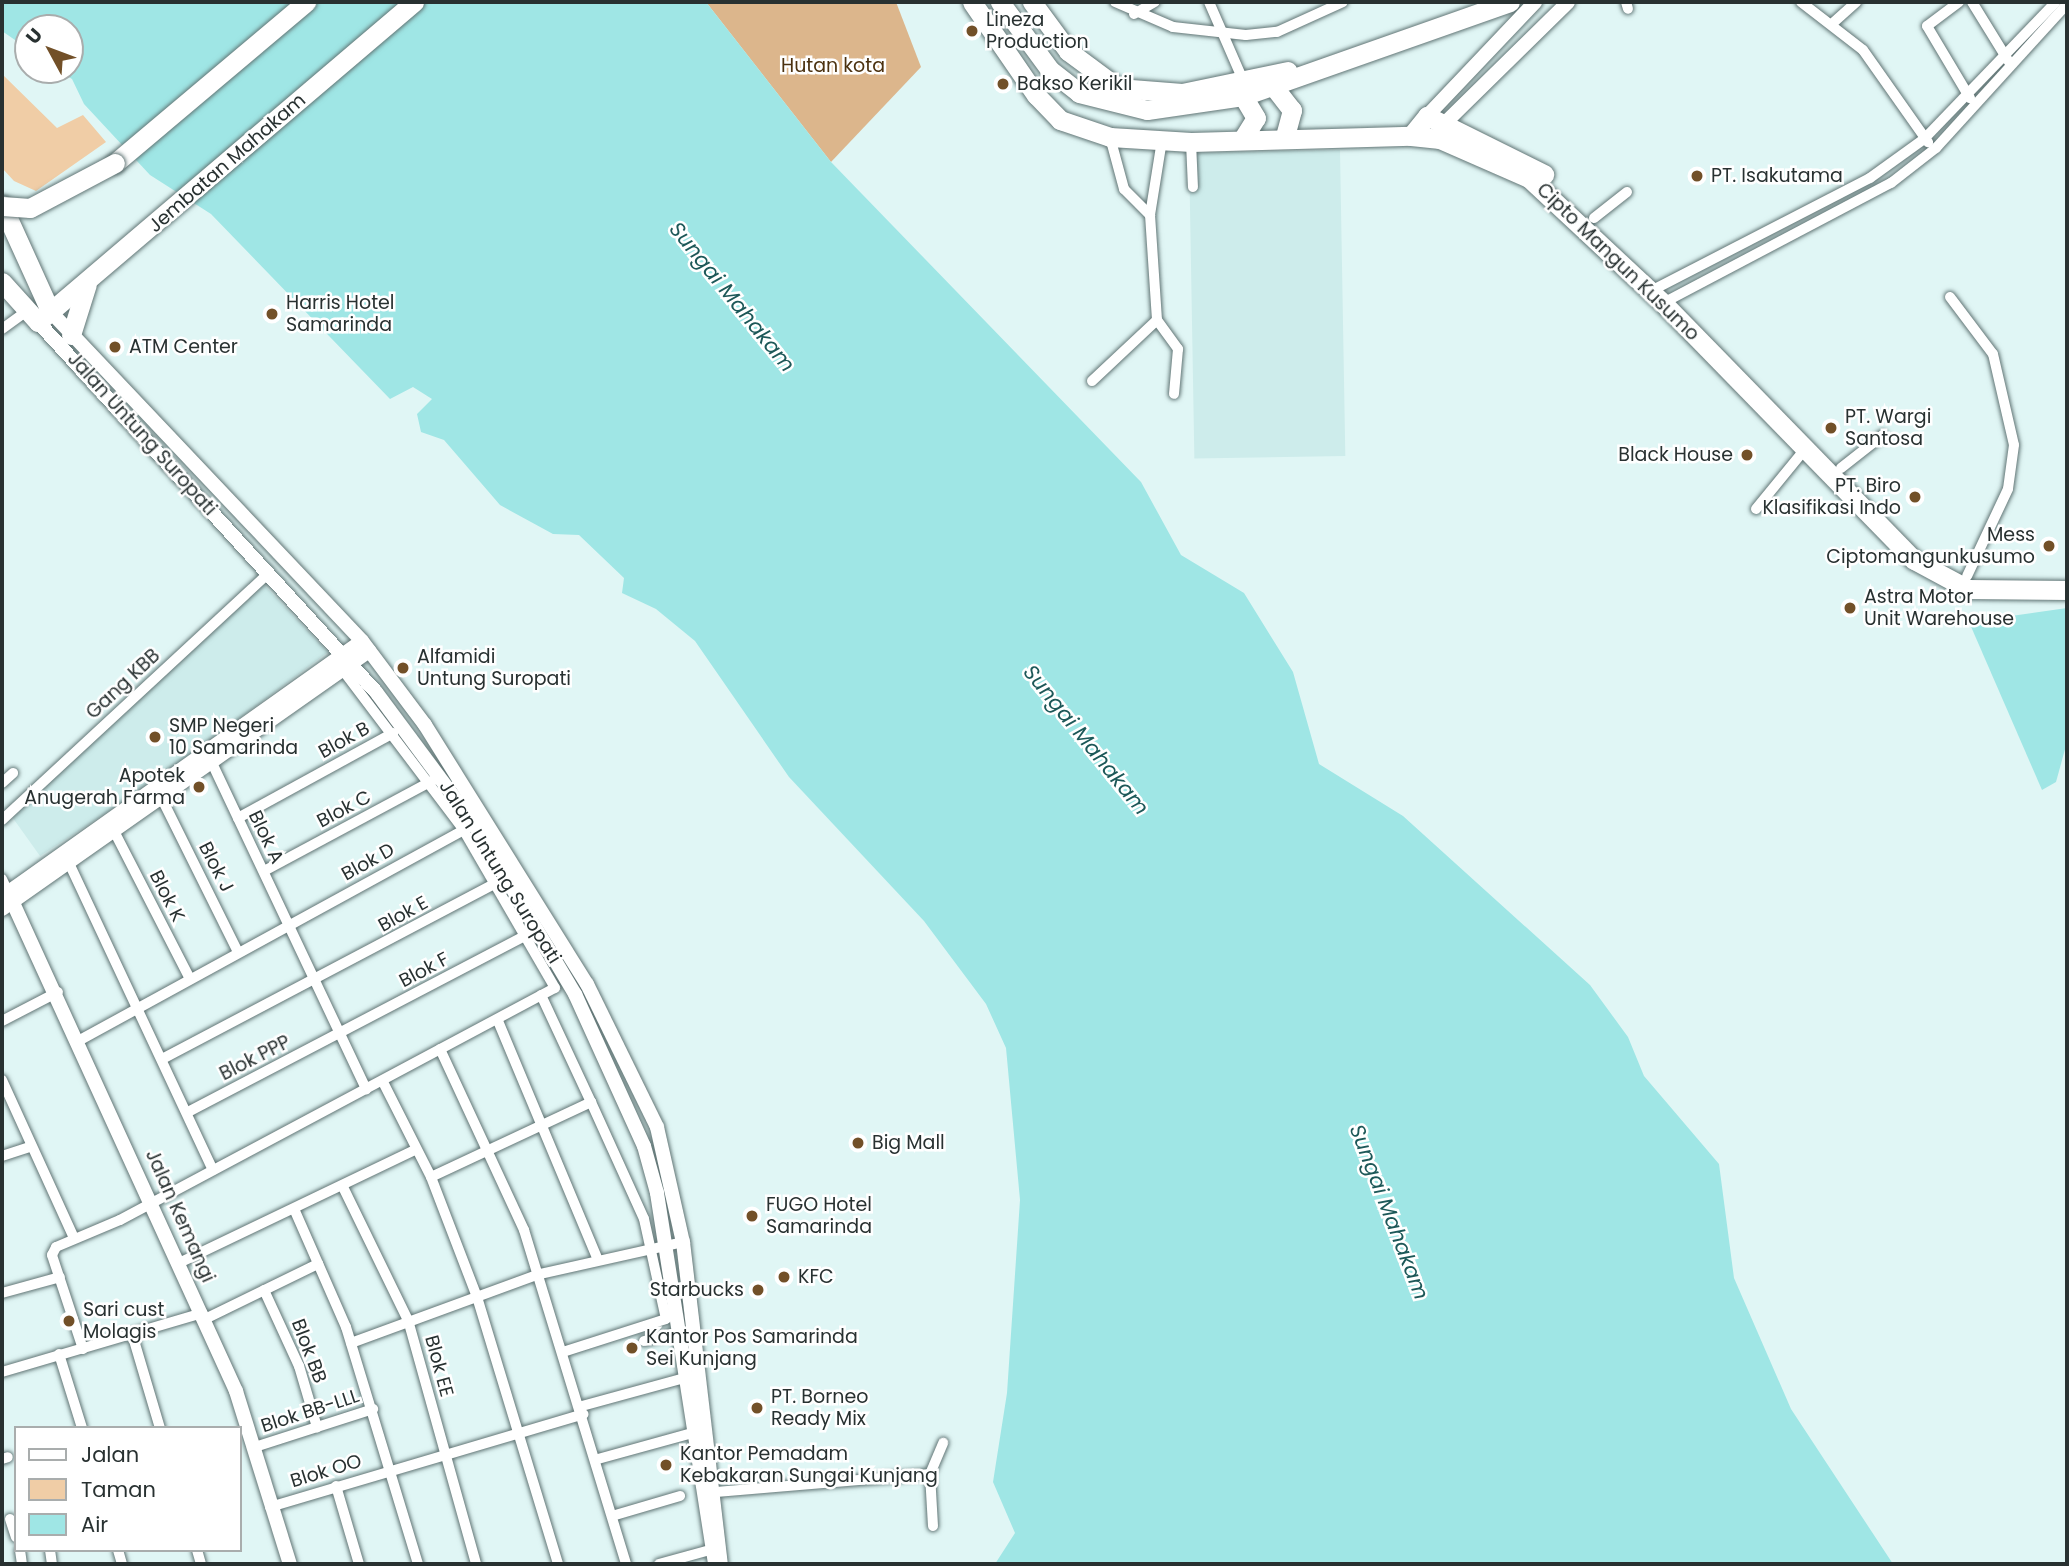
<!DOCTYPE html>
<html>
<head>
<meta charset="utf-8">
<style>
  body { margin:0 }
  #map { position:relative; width:2069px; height:1566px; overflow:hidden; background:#e0f6f5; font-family:Poppins,sans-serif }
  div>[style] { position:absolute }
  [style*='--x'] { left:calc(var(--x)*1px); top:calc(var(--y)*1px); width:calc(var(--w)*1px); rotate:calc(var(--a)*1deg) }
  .built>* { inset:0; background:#cdeceb; transform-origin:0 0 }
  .green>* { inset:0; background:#f0cda6 }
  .forest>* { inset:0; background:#dcb68c }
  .water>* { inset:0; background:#9fe6e5 }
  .roads { filter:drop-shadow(0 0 2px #617575) drop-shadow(0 0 2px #617575) }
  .street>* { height:10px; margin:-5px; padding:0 5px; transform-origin:5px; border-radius:5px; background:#fff }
  .secondary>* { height:14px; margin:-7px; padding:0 7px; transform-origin:7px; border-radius:7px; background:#fff }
  .highway>* { height:19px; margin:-9.5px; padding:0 9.5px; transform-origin:9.5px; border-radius:9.5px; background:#fff }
  .bridges { filter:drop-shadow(0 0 2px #617575) drop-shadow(0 0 2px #617575) }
  .highway-bridge>* { height:19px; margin:-9.5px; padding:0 9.5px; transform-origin:9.5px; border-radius:9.5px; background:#fff }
  .dots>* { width:19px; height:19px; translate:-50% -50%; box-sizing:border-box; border:4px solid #fff; border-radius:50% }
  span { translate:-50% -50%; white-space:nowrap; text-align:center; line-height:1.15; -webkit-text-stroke:5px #fff; paint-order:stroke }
  .poi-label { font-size:19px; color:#283131 }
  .left { translate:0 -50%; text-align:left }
  .right { translate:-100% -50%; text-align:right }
  .park-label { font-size:19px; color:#4c3210 }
  .street-label { font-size:19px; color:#283131 }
  .water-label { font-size:21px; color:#1c5858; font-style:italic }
  .frame { position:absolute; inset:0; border:4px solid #283131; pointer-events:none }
  .legend { position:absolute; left:14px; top:1426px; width:228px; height:126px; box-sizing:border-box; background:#fff; border:2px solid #a9adad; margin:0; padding:9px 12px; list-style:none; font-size:21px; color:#283131 }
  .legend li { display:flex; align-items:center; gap:14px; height:35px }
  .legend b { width:35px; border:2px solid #a9adad }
  .north { position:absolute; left:14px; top:14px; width:70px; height:70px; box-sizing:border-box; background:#fff; border:2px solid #a9adad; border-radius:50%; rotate:311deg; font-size:19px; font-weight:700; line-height:28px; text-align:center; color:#283131 }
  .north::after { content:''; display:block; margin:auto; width:24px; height:32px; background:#725028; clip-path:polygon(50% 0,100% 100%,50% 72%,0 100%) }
</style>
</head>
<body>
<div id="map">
  <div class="built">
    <div style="left:1340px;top:150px;width:306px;height:151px;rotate:89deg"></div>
    <div style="clip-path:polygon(262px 583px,328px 652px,163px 776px,40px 856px,10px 814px)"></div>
  </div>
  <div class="green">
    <div style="clip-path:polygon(2px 74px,57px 128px,83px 115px,106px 142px,36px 191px,14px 181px,2px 168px)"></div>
  </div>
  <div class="forest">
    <div style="clip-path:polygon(706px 2px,896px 2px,921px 67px,831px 162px)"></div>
  </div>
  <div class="water">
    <div style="clip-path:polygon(2px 2px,706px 2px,831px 162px,1141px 482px,1181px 555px,1244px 593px,1293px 672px,1319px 764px,1403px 816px,1590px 985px,1628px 1037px,1644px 1076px,1719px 1164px,1734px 1278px,1791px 1409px,1893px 1564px,995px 1564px,1015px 1533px,993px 1482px,1007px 1393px,1020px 1200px,1006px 1048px,986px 1004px,924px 921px,789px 777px,695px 641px,656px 609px,622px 593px,624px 578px,579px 535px,553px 534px,500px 505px,444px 440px,421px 432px,417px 414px,432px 399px,413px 387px,390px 399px,211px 214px,150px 175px,84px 104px,72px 79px,57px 70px,70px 70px,70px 28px,28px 28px,28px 49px,2px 31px)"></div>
    <div style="clip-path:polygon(2067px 608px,2067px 742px,2056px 782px,2042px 790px,1969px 622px)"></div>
  </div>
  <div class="roads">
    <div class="street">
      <div style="--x:1115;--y:2;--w:63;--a:23.3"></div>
      <div style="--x:1173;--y:27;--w:73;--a:6.3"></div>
      <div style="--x:1246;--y:35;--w:31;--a:-6"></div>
      <div style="--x:1277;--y:32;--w:72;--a:-24.4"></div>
      <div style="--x:1209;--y:2;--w:83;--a:66.5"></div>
      <div style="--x:1626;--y:2;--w:7;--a:74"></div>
      <div style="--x:1801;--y:2;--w:78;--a:37.7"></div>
      <div style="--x:1863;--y:50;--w:113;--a:54.8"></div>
      <div style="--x:1959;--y:2;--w:40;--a:143"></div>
      <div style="--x:1927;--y:26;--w:84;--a:59.2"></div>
      <div style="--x:1972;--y:2;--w:70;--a:58.3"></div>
      <div style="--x:1134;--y:14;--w:24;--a:-30"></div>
      <div style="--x:1834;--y:22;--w:30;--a:-42"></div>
      <div style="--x:1110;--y:137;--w:54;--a:74.9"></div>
      <div style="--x:1124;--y:189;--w:37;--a:45"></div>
      <div style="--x:1191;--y:142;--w:45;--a:87.5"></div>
      <div style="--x:1594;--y:218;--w:42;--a:-38.2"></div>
      <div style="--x:1651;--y:291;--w:246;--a:-27.3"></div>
      <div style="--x:1870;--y:178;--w:67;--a:-35.8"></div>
      <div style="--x:1924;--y:139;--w:190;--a:-46.1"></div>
      <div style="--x:1950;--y:297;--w:71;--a:53"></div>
      <div style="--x:1993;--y:354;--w:93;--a:77"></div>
      <div style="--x:2014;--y:445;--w:44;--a:97.8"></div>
      <div style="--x:2008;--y:489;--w:96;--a:115.2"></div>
      <div style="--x:1663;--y:303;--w:258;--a:-27.8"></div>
      <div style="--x:1891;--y:183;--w:57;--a:-37.9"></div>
      <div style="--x:1936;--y:148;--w:195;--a:-47.7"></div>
      <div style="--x:1157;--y:320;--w:105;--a:-93.8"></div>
      <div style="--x:1150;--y:215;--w:76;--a:-80.9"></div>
      <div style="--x:2;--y:329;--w:32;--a:-36"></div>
      <div style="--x:1092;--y:381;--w:89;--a:-43.2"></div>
      <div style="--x:1157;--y:320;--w:36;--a:54"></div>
      <div style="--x:1178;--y:349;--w:45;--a:95.1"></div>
      <div style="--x:1841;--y:468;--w:53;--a:-38.2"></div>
      <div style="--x:1756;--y:509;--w:79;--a:-50.7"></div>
      <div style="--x:212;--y:763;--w:361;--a:64.7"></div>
      <div style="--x:2;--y:783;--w:15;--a:-42"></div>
      <div style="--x:162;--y:799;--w:169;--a:63.6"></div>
      <div style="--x:238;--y:818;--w:177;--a:-28.7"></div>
      <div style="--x:2;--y:820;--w:364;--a:-42.8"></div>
      <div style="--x:114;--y:831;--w:164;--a:62.8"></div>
      <div style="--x:69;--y:863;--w:339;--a:64.9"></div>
      <div style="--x:264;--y:871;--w:193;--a:-28.2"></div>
      <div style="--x:2;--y:879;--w:14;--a:65"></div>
      <div style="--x:541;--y:995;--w:118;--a:65"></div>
      <div style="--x:2;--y:1021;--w:63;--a:-27.4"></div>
      <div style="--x:498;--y:1021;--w:259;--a:67.3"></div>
      <div style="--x:80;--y:1040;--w:443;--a:-28.7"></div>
      <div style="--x:440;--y:1049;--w:200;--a:65.1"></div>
      <div style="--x:524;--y:1230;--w:349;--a:73"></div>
      <div style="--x:164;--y:1058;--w:378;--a:-27.8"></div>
      <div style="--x:2;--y:1080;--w:174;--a:65.5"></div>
      <div style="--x:383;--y:1082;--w:106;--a:63.2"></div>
      <div style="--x:431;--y:1177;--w:129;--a:69"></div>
      <div style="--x:477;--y:1297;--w:279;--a:73.1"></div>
      <div style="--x:188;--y:1112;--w:382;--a:-27.6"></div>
      <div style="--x:2;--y:1156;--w:29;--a:-18"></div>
      <div style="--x:431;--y:1177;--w:177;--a:-25.1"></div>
      <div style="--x:591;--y:1102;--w:128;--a:65.6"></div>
      <div style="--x:644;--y:1219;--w:102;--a:77.6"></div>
      <div style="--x:666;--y:1319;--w:105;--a:162.3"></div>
      <div style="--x:343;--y:1187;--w:148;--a:64"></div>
      <div style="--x:408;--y:1320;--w:253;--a:74.4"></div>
      <div style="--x:295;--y:1211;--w:127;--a:66.3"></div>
      <div style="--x:346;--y:1327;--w:248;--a:73.1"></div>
      <div style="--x:179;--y:1263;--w:262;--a:-25.6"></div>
      <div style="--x:264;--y:1290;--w:84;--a:65.3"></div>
      <div style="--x:299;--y:1366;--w:64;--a:73.6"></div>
      <div style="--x:2;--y:1293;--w:60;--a:-15.4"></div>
      <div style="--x:205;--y:1319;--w:126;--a:-26"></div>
      <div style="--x:133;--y:1337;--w:95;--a:73.5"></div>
      <div style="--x:644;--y:1341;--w:38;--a:-14"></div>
      <div style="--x:351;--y:1343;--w:201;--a:-20.1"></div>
      <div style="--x:540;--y:1274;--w:147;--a:-12.6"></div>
      <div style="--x:83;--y:1349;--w:99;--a:-108.3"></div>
      <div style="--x:52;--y:1255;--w:9;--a:-63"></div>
      <div style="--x:56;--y:1247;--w:69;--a:-22.9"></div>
      <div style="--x:120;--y:1220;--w:493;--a:-28.1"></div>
      <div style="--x:555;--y:988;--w:184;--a:-120.1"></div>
      <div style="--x:463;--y:829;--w:206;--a:-127.1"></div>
      <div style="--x:59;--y:1354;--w:77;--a:72.7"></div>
      <div style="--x:2;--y:1372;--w:209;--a:-16.4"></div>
      <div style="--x:582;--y:1406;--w:110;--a:-15.3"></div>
      <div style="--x:258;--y:1446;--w:121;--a:-17.8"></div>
      <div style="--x:2;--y:1459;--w:6;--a:-18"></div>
      <div style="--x:598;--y:1459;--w:102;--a:-15.4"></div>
      <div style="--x:336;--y:1486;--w:81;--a:73.6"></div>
      <div style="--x:716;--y:1492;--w:215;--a:-4.8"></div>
      <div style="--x:270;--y:1507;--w:327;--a:-16.5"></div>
      <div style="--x:612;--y:1516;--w:71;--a:-16.4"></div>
      <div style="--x:10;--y:1519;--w:19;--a:72"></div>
      <div style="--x:933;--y:1526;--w:52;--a:-93.3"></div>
      <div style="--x:930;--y:1474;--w:34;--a:-67"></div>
      <div style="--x:20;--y:1550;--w:14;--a:82"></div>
      <div style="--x:50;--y:1550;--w:14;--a:82"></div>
      <div style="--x:118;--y:1550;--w:15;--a:74"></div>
      <div style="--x:197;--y:1550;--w:15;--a:74"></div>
      <div style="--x:659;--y:1564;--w:60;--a:-15.4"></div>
    </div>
    <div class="secondary">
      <div style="--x:1427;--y:116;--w:157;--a:-46.5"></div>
      <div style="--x:1446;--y:122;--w:171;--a:-44.5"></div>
      <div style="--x:50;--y:311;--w:454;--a:46.6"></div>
      <div style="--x:362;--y:641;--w:105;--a:53.1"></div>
      <div style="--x:425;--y:725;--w:305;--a:58"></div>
      <div style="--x:587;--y:984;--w:159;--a:63.9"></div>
      <div style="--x:657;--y:1127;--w:118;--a:77.3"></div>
      <div style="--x:683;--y:1242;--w:324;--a:83.3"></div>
      <div style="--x:38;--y:322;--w:501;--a:47.59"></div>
      <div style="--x:376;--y:692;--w:164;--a:53.4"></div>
      <div style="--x:474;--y:824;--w:198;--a:59.3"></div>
      <div style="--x:575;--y:994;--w:167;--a:65.6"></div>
      <div style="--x:644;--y:1146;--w:49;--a:74.5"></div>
      <div style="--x:657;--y:1193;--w:376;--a:81.1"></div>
      <div style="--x:8;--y:892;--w:549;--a:65.44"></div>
      <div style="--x:236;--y:1391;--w:181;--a:72.7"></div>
      <div style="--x:3;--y:896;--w:440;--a:-35.4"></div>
      <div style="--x:2;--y:909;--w:449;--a:-35.1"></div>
    </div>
    <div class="highway">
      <div style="--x:972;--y:2;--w:113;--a:55.5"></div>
      <div style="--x:1036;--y:95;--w:35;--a:46"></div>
      <div style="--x:1060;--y:120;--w:53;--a:18.8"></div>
      <div style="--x:1110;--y:137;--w:81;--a:3.5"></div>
      <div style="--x:1191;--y:142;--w:220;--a:-1.6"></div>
      <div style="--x:1411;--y:136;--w:29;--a:6"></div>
      <div style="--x:1440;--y:139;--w:97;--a:23.7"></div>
      <div style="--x:1529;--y:178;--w:186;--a:43"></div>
      <div style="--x:1665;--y:305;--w:356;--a:45.7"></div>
      <div style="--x:1914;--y:560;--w:61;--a:28.2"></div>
      <div style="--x:1968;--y:589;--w:99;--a:0.6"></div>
      <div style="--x:1000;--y:2;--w:84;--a:53.7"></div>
      <div style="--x:1050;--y:70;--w:37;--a:38"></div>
      <div style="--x:1079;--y:93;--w:70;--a:14"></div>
      <div style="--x:1147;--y:110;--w:97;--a:-8.3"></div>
      <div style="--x:1243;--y:96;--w:283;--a:-19.4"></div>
      <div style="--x:1032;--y:2;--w:61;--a:53.7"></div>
      <div style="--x:1068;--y:51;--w:62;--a:36.5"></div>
      <div style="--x:1118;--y:88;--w:64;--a:4.5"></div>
      <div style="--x:1182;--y:93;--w:108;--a:-11.7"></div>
      <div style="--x:1273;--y:86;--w:31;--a:52"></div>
      <div style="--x:1292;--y:110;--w:30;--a:105"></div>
      <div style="--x:1411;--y:136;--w:26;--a:-51"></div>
      <div style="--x:1427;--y:116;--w:131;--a:26.4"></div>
      <div style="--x:1242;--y:140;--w:26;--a:-58"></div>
      <div style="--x:1256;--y:118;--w:26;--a:-121"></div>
      <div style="--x:115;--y:163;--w:250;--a:-40.1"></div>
      <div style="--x:2;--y:205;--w:116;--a:65.6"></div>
      <div style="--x:2;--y:282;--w:54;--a:48"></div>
      <div style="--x:38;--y:322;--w:494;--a:-40.4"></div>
      <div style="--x:71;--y:335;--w:53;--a:-72.6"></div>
    </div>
  </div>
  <div class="bridges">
    <div class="highway-bridge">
      <div style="--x:2;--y:206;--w:28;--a:4"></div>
      <div style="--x:30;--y:208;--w:96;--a:-27.9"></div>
    </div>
  </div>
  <div class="dots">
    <div style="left:972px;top:31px;background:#725028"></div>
    <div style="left:1003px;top:84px;background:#725028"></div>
    <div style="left:1697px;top:176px;background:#725028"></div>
    <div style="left:272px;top:314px;background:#725028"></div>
    <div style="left:115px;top:347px;background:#725028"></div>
    <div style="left:1831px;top:428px;background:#725028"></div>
    <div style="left:1747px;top:455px;background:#725028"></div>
    <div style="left:1915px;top:497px;background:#725028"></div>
    <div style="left:2049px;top:546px;background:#725028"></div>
    <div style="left:1850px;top:608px;background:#725028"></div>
    <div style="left:403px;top:668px;background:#725028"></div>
    <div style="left:155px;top:737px;background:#725028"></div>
    <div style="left:199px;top:787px;background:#725028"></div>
    <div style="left:858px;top:1143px;background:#725028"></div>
    <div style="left:752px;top:1216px;background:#725028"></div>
    <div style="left:784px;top:1277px;background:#725028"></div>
    <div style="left:758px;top:1290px;background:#725028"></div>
    <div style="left:69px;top:1321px;background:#725028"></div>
    <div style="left:632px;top:1348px;background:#725028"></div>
    <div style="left:757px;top:1408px;background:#725028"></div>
    <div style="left:666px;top:1465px;background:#725028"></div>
  </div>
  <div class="poi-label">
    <span class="left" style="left:986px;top:31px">Lineza<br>Production</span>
    <span class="left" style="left:1017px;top:84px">Bakso Kerikil</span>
    <span class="left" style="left:1711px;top:176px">PT. Isakutama</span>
    <span class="left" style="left:286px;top:314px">Harris Hotel<br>Samarinda</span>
    <span class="left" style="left:129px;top:347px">ATM Center</span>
    <span class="left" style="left:1845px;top:428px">PT. Wargi<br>Santosa</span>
    <span class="right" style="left:1733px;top:455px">Black House</span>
    <span class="right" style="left:1901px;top:497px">PT. Biro<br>Klasifikasi Indo</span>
    <span class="right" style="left:2035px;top:546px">Mess<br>Ciptomangunkusumo</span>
    <span class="left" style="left:1864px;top:608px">Astra Motor<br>Unit Warehouse</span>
    <span class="left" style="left:417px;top:668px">Alfamidi<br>Untung Suropati</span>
    <span class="left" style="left:169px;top:737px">SMP Negeri<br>10 Samarinda</span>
    <span class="right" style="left:185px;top:787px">Apotek<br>Anugerah Farma</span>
    <span class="left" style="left:872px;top:1143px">Big Mall</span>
    <span class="left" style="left:766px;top:1216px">FUGO Hotel<br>Samarinda</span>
    <span class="left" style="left:798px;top:1277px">KFC</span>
    <span class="right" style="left:744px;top:1290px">Starbucks</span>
    <span class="left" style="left:83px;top:1321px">Sari cust<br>Molagis</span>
    <span class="left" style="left:646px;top:1348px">Kantor Pos Samarinda<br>Sei Kunjang</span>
    <span class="left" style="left:771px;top:1408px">PT. Borneo<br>Ready Mix</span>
    <span class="left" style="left:680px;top:1465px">Kantor Pemadam<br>Kebakaran Sungai Kunjang</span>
  </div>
  <div class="park-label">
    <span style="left:833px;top:66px">Hutan kota</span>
  </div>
  <div class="street-label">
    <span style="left:227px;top:163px;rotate:-41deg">Jembatan Mahakam</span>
    <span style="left:1618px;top:262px;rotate:44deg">Cipto Mangun Kusumo</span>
    <span style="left:142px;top:434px;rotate:48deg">Jalan Untung Suropati</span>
    <span style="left:123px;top:684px;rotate:-43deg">Gang KBB</span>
    <span style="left:344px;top:740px;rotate:-29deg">Blok B</span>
    <span style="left:344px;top:809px;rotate:-28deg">Blok C</span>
    <span style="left:266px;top:837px;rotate:64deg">Blok A</span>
    <span style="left:368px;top:862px;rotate:-29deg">Blok D</span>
    <span style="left:216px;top:867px;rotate:63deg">Blok J</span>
    <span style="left:500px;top:872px;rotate:58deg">Jalan Untung Suropati</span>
    <span style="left:167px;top:896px;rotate:63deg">Blok K</span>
    <span style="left:403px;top:914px;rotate:-29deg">Blok E</span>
    <span style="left:424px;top:970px;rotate:-28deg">Blok F</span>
    <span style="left:255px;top:1058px;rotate:-27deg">Blok PPP</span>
    <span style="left:180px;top:1216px;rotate:66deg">Jalan Kemangi</span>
    <span style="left:309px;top:1351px;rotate:69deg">Blok BB</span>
    <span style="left:439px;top:1366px;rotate:75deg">Blok EE</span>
    <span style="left:310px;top:1411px;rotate:-18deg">Blok BB-LLL</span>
    <span style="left:326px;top:1471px;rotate:-17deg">Blok OO</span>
  </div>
  <div class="water-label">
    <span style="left:732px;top:297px;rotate:51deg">Sungai Mahakam</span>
    <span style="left:1086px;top:740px;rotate:51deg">Sungai Mahakam</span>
    <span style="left:1389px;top:1212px;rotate:69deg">Sungai Mahakam</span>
  </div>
  <div class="frame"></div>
  <ul class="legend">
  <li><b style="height:9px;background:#fff"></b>Jalan</li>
  <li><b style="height:19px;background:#f0cda6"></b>Taman</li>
  <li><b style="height:19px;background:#9fe6e5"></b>Air</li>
  </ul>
  <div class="north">U</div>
</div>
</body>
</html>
